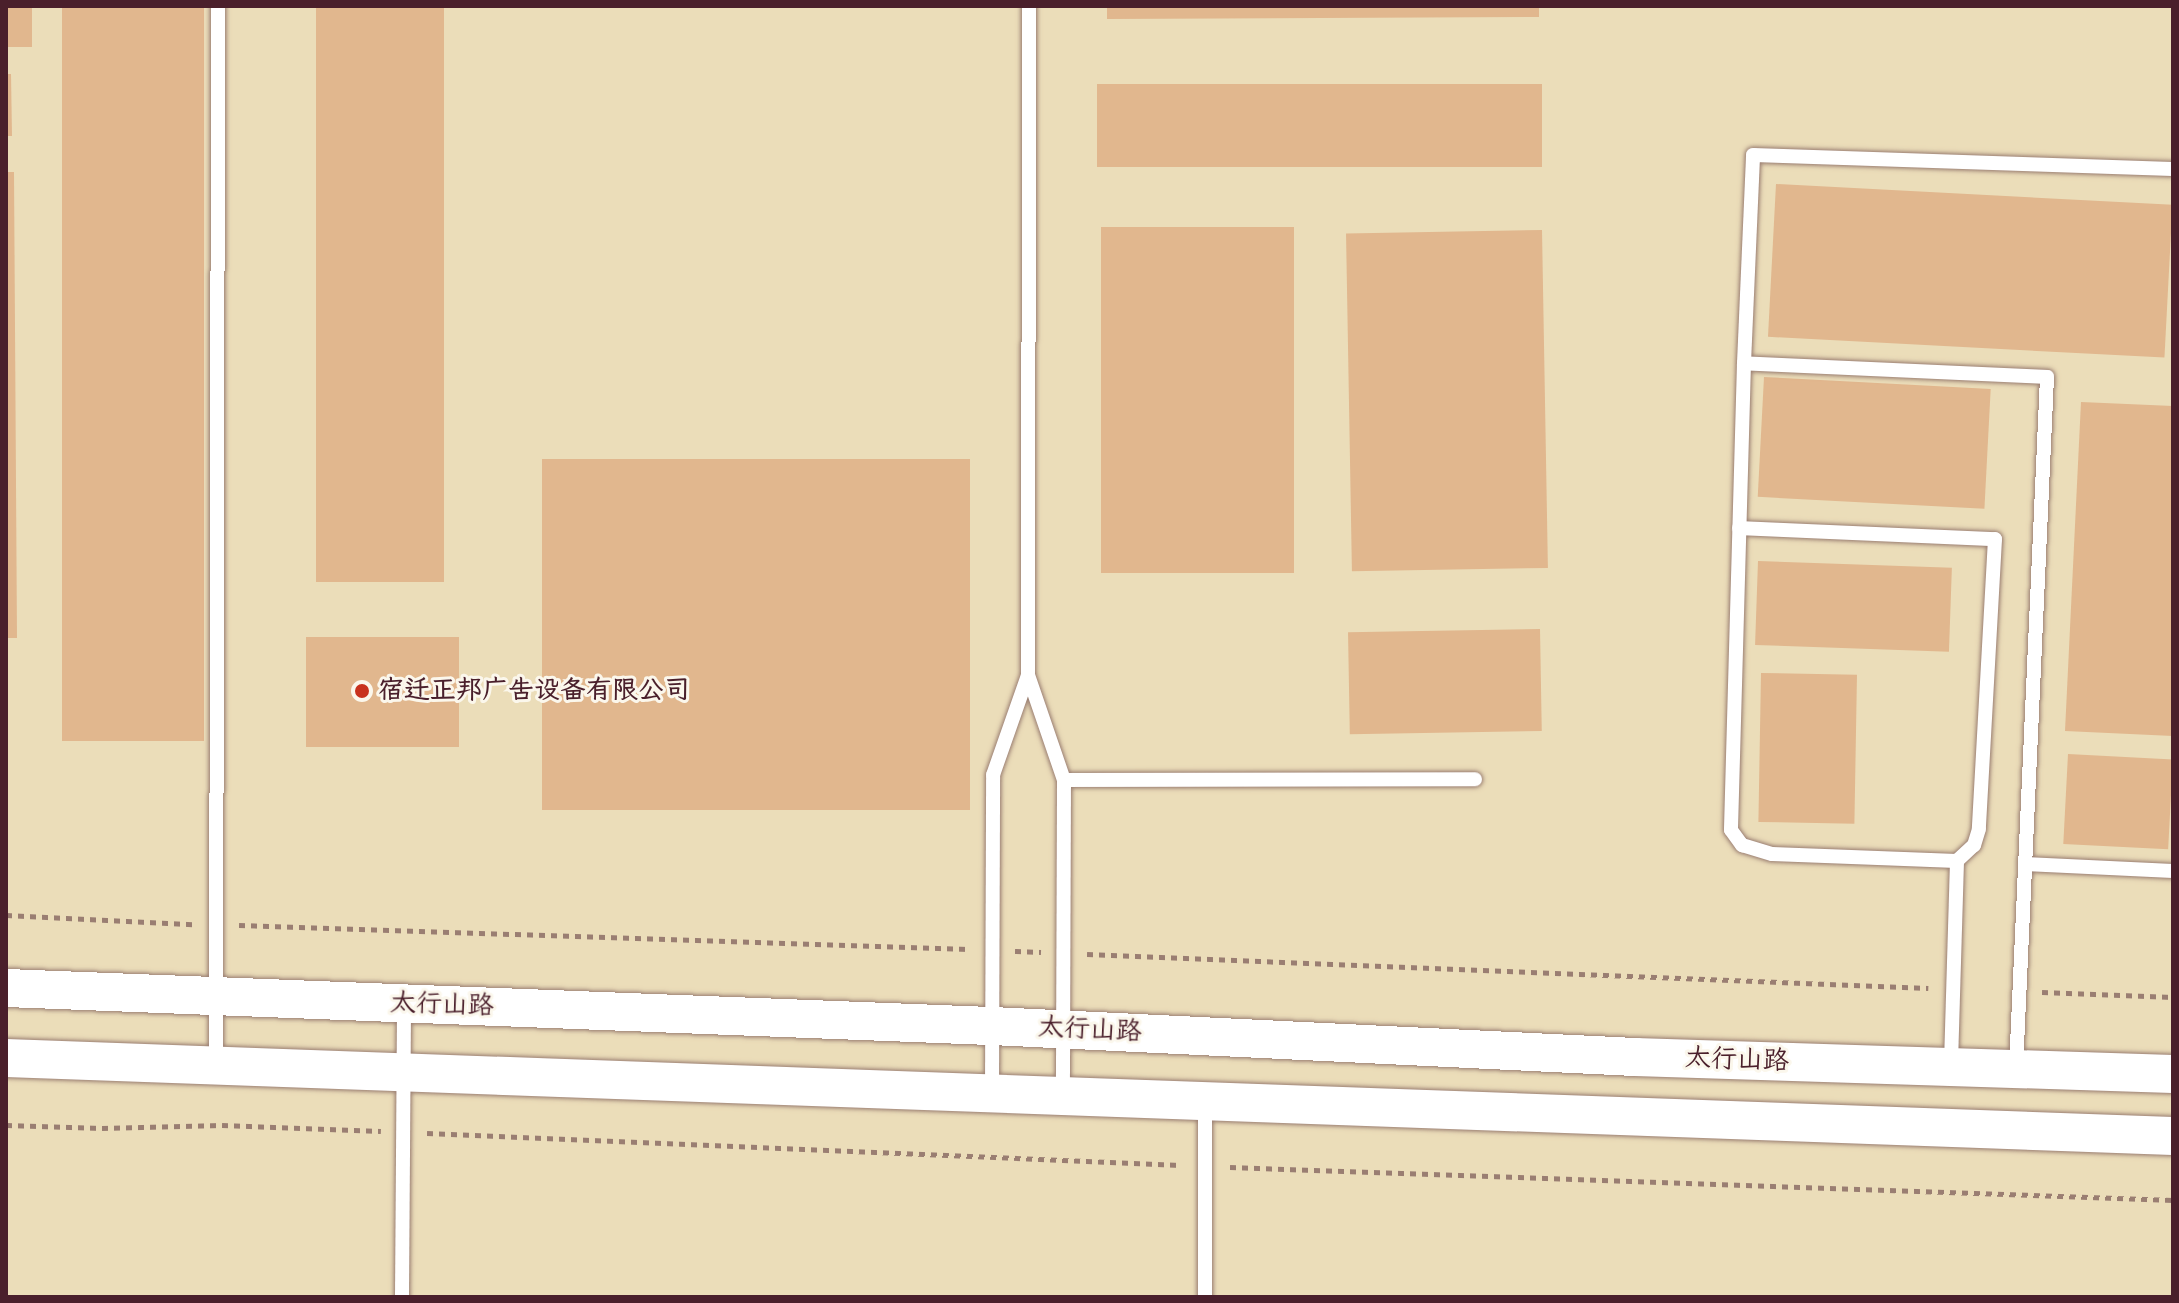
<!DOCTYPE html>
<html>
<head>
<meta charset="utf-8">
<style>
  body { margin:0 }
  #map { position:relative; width:2179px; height:1303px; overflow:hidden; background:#ebddb9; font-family:"Comic Neue","LXGW WenKai TC",sans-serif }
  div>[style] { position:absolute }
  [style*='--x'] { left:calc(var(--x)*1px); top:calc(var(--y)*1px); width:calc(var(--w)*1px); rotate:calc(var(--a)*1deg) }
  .building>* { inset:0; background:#e1b78e; transform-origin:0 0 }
  .path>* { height:5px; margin-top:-2.5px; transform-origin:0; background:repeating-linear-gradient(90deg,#9a7e72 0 6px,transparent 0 12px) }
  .roads { filter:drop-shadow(0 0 2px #9a7e72) drop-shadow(0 0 2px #9a7e72) }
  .service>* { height:14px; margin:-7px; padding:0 7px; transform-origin:7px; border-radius:7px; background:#fff }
  .tertiary>* { height:38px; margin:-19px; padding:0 19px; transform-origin:19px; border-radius:19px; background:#fff }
  .dots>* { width:22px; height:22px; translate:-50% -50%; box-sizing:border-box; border:4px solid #fbf7ec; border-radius:50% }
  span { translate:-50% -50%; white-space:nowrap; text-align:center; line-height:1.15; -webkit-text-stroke:6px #fbf7ec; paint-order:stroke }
  .poi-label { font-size:26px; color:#4a1f2b; font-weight:700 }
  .left { translate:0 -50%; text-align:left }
  .street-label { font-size:26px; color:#4a1f2b }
  .frame { position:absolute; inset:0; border:8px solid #4a1f2b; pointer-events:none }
</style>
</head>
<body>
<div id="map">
  <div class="building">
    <div style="left:6px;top:6px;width:26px;height:41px"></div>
    <div style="left:62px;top:6px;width:142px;height:735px"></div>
    <div style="left:316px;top:6px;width:128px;height:576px"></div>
    <div style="clip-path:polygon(1107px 6px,1539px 6px,1539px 17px,1107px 19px)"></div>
    <div style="clip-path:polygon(6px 74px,11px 74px,12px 136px,6px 136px)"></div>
    <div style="left:1542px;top:84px;width:83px;height:445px;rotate:90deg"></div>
    <div style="clip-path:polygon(6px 172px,14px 172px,17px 638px,6px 638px)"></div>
    <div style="left:1776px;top:184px;width:397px;height:153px;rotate:3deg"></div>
    <div style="left:1294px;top:227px;width:346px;height:193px;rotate:90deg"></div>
    <div style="left:1542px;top:230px;width:338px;height:196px;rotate:89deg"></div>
    <div style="left:1764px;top:377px;width:227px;height:120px;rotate:3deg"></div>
    <div style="clip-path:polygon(2081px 402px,2173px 406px,2173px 736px,2065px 731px)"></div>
    <div style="left:970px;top:459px;width:351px;height:428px;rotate:90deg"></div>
    <div style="left:1758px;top:561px;width:194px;height:84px;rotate:2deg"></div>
    <div style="left:1540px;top:629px;width:102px;height:192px;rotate:89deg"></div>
    <div style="left:306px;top:637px;width:153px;height:110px"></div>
    <div style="left:1761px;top:673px;width:96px;height:149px;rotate:1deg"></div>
    <div style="left:2068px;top:754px;width:105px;height:90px;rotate:3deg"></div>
  </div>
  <div class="path">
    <div style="--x:6;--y:915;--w:187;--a:2.8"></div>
    <div style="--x:239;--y:925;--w:730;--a:1.88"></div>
    <div style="--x:1015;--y:951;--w:26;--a:2"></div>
    <div style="--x:1087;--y:954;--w:842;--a:2.32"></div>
    <div style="--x:2042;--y:992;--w:131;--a:2.2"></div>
    <div style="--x:6;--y:1125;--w:96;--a:1.8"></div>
    <div style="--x:102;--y:1128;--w:120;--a:-1.4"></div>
    <div style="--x:222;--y:1125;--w:159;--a:2.2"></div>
    <div style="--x:427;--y:1133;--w:754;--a:2.43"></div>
    <div style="--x:1230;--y:1167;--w:944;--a:2"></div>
  </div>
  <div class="roads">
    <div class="service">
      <div style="--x:1744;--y:363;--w:467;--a:91.6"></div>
      <div style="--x:1731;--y:830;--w:19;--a:54"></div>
      <div style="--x:1742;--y:845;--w:31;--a:17"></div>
      <div style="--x:1772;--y:854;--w:185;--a:2.2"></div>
      <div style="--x:1957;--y:861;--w:205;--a:91.7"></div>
      <div style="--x:1739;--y:528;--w:256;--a:2.5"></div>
      <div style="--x:1995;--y:539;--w:290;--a:93.2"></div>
      <div style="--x:1979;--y:829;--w:17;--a:107"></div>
      <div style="--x:1974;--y:845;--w:23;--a:137"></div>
      <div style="--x:1028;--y:675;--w:669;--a:-89.91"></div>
      <div style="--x:1064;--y:780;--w:411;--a:-0.1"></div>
      <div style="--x:2025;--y:864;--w:148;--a:2.7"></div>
      <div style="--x:216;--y:1065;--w:1059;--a:-89.89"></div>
      <div style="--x:2016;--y:1068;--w:692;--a:-87.43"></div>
      <div style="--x:2047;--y:377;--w:303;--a:-177.4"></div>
      <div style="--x:1744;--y:363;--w:208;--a:-87.5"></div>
      <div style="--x:1753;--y:155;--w:420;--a:1.9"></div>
      <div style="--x:992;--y:1093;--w:318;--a:-89.8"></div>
      <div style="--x:993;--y:775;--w:106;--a:-70.7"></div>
      <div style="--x:1028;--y:675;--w:111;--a:71.1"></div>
      <div style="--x:1064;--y:780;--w:315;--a:90.2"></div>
      <div style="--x:1205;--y:1102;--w:195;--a:90"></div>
      <div style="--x:402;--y:1297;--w:293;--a:-89.6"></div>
    </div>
    <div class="tertiary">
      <div style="--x:6;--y:988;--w:987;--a:2.21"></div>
      <div style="--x:992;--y:1026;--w:644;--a:2.76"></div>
      <div style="--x:1635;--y:1057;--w:538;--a:1.81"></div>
      <div style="--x:6;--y:1058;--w:2168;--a:2.06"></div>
    </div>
  </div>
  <div class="dots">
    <div style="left:362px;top:691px;background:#c8321e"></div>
  </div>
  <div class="poi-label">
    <span class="left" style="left:378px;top:691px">宿迁正邦广告设备有限公司</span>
  </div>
  <div class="street-label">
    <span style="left:442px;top:1005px;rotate:2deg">太行山路</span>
    <span style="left:1090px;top:1030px;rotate:3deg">太行山路</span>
    <span style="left:1737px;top:1060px;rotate:2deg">太行山路</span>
  </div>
  <div class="frame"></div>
</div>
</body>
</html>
